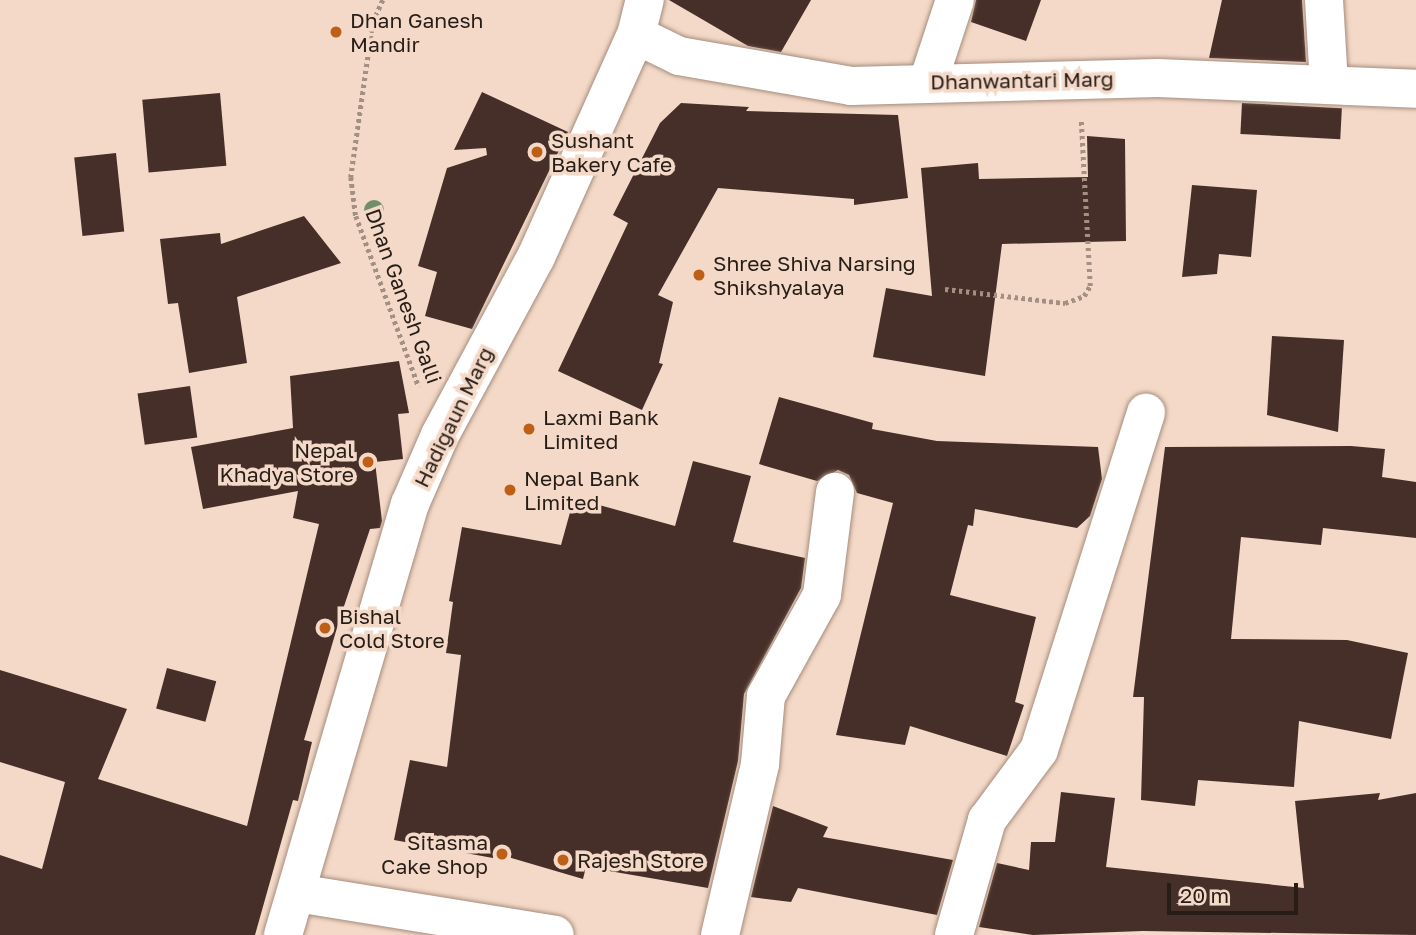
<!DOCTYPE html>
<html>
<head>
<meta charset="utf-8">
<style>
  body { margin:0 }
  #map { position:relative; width:1416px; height:935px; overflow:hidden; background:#f4d9c8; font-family:"Golos Text",sans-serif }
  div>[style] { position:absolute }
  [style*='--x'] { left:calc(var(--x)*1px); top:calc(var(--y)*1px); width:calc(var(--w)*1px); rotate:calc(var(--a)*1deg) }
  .building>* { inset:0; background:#472f29; transform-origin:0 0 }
  .path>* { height:4.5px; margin-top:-2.25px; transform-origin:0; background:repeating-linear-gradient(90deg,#a49083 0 3.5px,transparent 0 7px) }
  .roads { filter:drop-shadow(0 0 2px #a58c7d) drop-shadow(0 0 2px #a58c7d) }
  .street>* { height:38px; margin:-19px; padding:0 19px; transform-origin:19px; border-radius:19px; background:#fff }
  .secondary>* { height:38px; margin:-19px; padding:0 19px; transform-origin:19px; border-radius:19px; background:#fff }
  .trees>* { width:20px; height:20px; margin:-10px; border-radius:50%; background:#728e69 }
  .dots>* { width:19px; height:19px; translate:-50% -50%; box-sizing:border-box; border:4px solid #f4d9c8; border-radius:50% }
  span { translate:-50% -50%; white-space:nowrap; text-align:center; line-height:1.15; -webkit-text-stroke:7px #f4d9c8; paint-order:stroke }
  .poi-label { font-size:21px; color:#271d17 }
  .left { translate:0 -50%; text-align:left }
  .right { translate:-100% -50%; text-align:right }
  .street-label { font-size:21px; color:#271d17 }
  .scale { position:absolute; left:1167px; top:883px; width:131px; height:32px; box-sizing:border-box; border:4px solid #271d17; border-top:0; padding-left:9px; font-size:21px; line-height:24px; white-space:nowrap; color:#271d17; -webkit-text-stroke:5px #f4d9c8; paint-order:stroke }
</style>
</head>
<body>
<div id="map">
  <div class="building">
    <div style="clip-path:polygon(669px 0,811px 0,781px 52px,748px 46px)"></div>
    <div style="clip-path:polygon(976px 0,1041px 0,1026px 41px,971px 22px)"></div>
    <div style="clip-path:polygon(1222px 0,1302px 0,1306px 62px,1209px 58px)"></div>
    <div style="clip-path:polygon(482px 92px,568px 132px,472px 329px,425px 316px,437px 272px,418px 266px,447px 168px,487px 155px,486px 148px,454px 150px)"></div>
    <div style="left:220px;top:93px;width:73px;height:78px;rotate:85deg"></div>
    <div style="clip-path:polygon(681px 103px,749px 107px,746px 111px,898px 115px,908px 198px,854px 205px,854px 199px,718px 188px,658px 295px,673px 302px,659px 363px,663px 364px,642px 410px,558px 371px,628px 223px,613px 215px,660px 123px)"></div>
    <div style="left:1242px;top:103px;width:100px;height:31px;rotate:3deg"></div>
    <div style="clip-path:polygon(1087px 136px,1125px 139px,1126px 241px,1002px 244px,985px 376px,873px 357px,886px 288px,932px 296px,921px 168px,978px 163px,979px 179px,1088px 177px)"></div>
    <div style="left:116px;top:153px;width:79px;height:42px;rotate:84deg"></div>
    <div style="clip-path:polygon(1192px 185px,1257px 190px,1251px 257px,1219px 254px,1217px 274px,1182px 277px)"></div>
    <div style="clip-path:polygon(304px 216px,341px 263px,237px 297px,247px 363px,189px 373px,178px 303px,168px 304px,160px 239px,220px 233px,221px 244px)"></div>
    <div style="clip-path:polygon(1272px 336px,1344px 340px,1338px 432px,1267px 415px)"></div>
    <div style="clip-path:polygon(399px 361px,409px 413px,398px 414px,403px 459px,375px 462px,382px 521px,380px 528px,370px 529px,339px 621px,304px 740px,312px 742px,298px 801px,293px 800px,255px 935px,0 935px,0 855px,42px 869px,65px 782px,0 762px,0 670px,127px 709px,98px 779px,247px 826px,319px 524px,293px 518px,298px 491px,203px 509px,191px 447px,293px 428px,290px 376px)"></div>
    <div style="left:190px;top:386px;width:52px;height:53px;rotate:82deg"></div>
    <div style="clip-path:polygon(779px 397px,873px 423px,872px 429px,937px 441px,1098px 447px,1102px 479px,1090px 516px,1077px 528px,975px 509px,973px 526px,968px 525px,950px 595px,1036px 617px,1015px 702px,1024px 705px,1007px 756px,910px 726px,905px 745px,836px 735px,893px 503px,857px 493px,849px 475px,838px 470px,817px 481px,759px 464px)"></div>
    <div style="clip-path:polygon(1351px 446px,1385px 449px,1382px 477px,1416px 482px,1416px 538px,1323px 528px,1321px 545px,1241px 537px,1231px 639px,1347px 640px,1408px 653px,1391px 739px,1299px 721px,1294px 787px,1198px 780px,1195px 806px,1141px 800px,1144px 697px,1133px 697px,1165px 447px)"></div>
    <div style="clip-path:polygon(693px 461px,751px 476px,733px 542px,805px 558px,801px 588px,744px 694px,738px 761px,708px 888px,586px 867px,583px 879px,494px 853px,493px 858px,394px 840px,410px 760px,447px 767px,461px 655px,446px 653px,453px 602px,449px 601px,462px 527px,561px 545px,574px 498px,675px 526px)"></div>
    <div style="left:167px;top:668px;width:51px;height:42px;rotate:15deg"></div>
    <div style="clip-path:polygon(1061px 792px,1115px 798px,1106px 867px,1304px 888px,1295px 801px,1380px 793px,1378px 800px,1416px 793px,1416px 935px,1143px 931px,1033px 935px,979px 927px,997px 863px,1029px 870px,1031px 842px,1055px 842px)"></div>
    <div style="clip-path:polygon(773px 806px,828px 827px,823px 837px,953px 860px,937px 915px,798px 888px,791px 902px,751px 897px)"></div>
  </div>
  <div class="path">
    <div style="--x:383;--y:0;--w:24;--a:114"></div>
    <div style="--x:373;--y:22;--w:157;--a:98.1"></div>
    <div style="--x:351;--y:177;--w:39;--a:83"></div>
    <div style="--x:356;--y:216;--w:182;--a:69.8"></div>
    <div style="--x:945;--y:289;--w:121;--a:6.7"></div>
    <div style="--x:1065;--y:303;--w:20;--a:-20"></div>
    <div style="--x:1084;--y:296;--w:12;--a:-59"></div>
    <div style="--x:1090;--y:286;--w:165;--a:-93.1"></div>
  </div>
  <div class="roads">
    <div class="street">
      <div style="--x:1324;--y:0;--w:85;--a:86.6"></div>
      <div style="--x:636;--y:35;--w:48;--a:26"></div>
      <div style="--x:679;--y:56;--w:175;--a:9.9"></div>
      <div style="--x:851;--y:86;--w:307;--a:-1.5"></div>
      <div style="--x:1158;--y:78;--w:258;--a:2.4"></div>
      <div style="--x:928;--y:82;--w:86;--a:-71.8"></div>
      <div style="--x:720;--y:935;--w:176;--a:-76.8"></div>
      <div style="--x:760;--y:764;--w:68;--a:-85"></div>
      <div style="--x:766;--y:696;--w:115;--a:-61"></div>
      <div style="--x:822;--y:595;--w:104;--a:-82.8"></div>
      <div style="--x:954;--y:935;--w:120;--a:-74"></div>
      <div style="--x:987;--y:820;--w:87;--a:-53.4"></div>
      <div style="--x:1039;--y:750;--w:354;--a:-72.4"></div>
    </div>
    <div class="secondary">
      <div style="--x:297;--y:893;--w:261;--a:9.2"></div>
      <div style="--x:283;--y:935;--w:449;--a:-73.6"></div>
      <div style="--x:410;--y:504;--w:75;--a:-66.5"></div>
      <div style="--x:440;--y:435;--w:202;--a:-61.7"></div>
      <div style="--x:536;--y:257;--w:243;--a:-65.8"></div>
      <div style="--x:636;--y:35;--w:36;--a:-76"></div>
    </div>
  </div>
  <div class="trees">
    <div style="left:374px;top:210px"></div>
  </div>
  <div class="dots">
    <div style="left:336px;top:32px;background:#be5f17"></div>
    <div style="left:537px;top:152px;background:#be5f17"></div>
    <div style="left:699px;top:275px;background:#be5f17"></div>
    <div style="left:529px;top:429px;background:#be5f17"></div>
    <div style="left:368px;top:462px;background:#be5f17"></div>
    <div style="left:510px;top:490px;background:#be5f17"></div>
    <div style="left:325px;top:628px;background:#be5f17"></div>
    <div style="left:502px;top:854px;background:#be5f17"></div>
    <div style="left:563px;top:860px;background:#be5f17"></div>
  </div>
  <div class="poi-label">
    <span class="left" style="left:350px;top:32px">Dhan Ganesh<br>Mandir</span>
    <span class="left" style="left:551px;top:152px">Sushant<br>Bakery Cafe</span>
    <span class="left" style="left:713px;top:275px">Shree Shiva Narsing<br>Shikshyalaya</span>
    <span class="left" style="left:543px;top:429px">Laxmi Bank<br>Limited</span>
    <span class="right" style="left:354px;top:462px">Nepal<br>Khadya Store</span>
    <span class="left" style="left:524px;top:490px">Nepal Bank<br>Limited</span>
    <span class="left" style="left:339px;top:628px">Bishal<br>Cold Store</span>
    <span class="right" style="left:488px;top:854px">Sitasma<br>Cake Shop</span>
    <span class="left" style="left:577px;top:860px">Rajesh Store</span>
  </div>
  <div class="street-label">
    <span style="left:1022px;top:80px;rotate:-1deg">Dhanwantari Marg</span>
    <span style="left:404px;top:296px;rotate:70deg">Dhan Ganesh Galli</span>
    <span style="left:453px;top:417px;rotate:-64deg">Hadigaun Marg</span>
  </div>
  <div class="scale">20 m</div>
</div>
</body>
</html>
